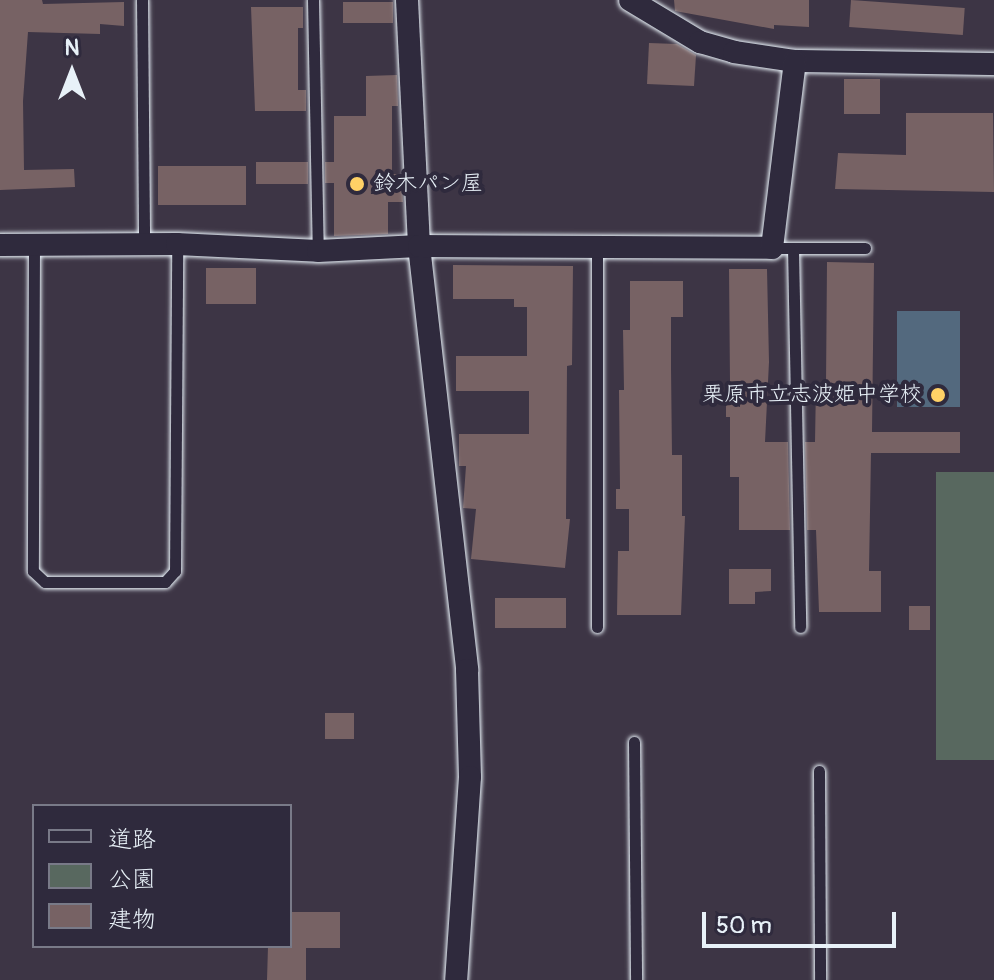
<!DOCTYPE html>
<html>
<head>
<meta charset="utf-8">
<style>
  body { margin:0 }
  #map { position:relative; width:994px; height:980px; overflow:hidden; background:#3d3545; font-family:Pangolin,"Klee One",sans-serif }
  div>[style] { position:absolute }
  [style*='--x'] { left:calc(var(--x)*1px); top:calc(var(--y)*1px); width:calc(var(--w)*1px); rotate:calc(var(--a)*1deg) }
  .green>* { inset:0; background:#58685f; transform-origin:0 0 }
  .water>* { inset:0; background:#53697e; transform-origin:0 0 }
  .building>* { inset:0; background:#776264; transform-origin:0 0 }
  .roads { filter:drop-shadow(0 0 2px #e8f1f8) drop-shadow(0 0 2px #e8f1f8) }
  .service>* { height:11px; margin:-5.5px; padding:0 5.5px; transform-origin:5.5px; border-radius:5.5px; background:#2f2a3d }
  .minor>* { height:22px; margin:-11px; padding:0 11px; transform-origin:11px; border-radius:11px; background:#2f2a3d }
  .dots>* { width:22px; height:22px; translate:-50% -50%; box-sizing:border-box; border:4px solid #2f2a3d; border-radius:50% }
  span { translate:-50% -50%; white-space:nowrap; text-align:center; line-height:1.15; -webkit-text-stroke:8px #2f2a3d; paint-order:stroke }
  .poi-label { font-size:22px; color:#e8f1f8 }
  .left { translate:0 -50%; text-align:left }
  .right { translate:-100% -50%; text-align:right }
  .legend { position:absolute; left:32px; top:804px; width:260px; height:144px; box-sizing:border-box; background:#2f2a3d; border:2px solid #797a88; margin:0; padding:10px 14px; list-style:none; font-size:24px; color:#e8f1f8 }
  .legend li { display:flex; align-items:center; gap:16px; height:40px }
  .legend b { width:40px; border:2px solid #797a88 }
  .north { position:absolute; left:32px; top:32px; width:80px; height:80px; -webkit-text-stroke:6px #2f2a3d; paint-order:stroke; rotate:0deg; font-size:22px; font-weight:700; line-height:32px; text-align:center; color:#e8f1f8 }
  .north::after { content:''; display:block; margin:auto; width:28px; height:36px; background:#e8f1f8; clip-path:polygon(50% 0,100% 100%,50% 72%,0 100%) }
  .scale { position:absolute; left:702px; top:912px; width:194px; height:36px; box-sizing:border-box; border:4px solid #e8f1f8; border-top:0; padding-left:10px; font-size:24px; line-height:28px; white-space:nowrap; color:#e8f1f8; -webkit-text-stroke:6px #2f2a3d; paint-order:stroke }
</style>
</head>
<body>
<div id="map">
  <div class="green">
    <div style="left:936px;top:472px;width:58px;height:288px"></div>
  </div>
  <div class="water">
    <div style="left:897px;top:311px;width:63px;height:96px"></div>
  </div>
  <div class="building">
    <div style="clip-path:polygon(0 0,42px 0,43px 4px,124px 2px,124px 26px,100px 24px,100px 34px,28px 32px,23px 101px,24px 170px,74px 169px,75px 187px,0 190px)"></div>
    <div style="clip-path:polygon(674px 0,809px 0,809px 27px,774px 25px,774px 29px,675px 11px)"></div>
    <div style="left:851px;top:0;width:114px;height:27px;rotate:4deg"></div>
    <div style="left:343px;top:2px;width:50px;height:21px"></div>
    <div style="clip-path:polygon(251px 7px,303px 7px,303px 28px,298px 28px,298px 90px,306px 90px,306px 111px,255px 111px)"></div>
    <div style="clip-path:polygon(649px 43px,677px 44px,696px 55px,694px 86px,647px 84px)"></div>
    <div style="clip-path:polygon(397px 75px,398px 106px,392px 106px,392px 174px,401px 174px,403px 202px,388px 202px,388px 234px,334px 236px,334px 183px,325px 183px,325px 162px,334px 162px,334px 116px,366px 116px,366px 76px)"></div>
    <div style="left:844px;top:79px;width:36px;height:35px"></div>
    <div style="clip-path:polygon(906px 113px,993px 113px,994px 192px,835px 189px,838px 153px,906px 155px)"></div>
    <div style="left:256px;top:162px;width:52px;height:22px"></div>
    <div style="left:246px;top:166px;width:39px;height:88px;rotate:90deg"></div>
    <div style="clip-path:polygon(827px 262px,874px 263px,872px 432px,960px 432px,960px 453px,871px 453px,869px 571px,881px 571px,881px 612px,819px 612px,816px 530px,807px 530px,805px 442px,815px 442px,816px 383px,826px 383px)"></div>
    <div style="clip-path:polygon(453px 265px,573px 266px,572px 365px,567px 366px,566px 519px,570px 519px,565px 568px,471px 559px,476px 509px,463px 508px,466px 466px,459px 466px,459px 434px,529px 434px,529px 391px,456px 391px,456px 356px,527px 356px,527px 307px,514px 307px,514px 299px,453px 299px)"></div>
    <div style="left:206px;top:268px;width:50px;height:36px"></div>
    <div style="clip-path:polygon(729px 269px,767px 269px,769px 362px,765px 442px,788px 442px,790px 530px,739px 530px,739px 477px,730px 477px,730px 417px,726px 417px,726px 383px,730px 383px)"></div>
    <div style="clip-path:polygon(630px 281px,683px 281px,683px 317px,671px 317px,671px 367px,672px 455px,682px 455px,682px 516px,685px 516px,681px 615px,617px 615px,618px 551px,629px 551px,629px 509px,616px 509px,616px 489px,620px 489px,619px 390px,624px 390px,623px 330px,630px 330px)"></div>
    <div style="clip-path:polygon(729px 569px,771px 569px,771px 591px,755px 592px,755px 604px,729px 604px)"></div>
    <div style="left:495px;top:598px;width:71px;height:30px"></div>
    <div style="left:909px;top:606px;width:21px;height:24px"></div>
    <div style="left:325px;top:713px;width:29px;height:26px"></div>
    <div style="clip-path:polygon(290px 912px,340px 912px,340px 948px,306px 948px,306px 980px,267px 980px,268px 946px,290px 946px)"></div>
  </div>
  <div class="roads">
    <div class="service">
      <div style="--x:142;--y:0;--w:245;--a:89.5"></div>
      <div style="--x:313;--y:0;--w:251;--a:88.9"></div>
      <div style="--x:34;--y:245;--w:326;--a:90.2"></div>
      <div style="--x:33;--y:571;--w:16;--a:43"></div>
      <div style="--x:45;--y:582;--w:120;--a:0"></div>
      <div style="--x:165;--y:582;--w:15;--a:-48"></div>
      <div style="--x:175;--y:571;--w:327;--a:-89.6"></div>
      <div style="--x:597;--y:248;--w:379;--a:90"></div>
      <div style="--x:772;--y:248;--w:93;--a:0"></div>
      <div style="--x:793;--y:248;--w:379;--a:88.9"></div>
      <div style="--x:634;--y:742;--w:238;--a:89.5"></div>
      <div style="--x:819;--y:771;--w:209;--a:89.7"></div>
    </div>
    <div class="minor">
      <div style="--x:407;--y:0;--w:246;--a:87.2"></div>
      <div style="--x:419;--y:246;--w:427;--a:83.5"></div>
      <div style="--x:467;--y:670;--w:107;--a:88.4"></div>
      <div style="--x:470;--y:777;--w:203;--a:93.9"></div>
      <div style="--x:630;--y:0;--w:82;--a:31"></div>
      <div style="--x:700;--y:42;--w:35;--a:16"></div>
      <div style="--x:734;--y:52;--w:62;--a:8.4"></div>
      <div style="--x:795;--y:61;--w:199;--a:0.9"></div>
      <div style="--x:0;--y:245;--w:177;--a:-0.3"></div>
      <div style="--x:177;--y:244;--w:141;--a:2.8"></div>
      <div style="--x:318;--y:251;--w:101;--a:-2.8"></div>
      <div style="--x:419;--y:246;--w:353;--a:0.3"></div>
      <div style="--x:772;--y:248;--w:188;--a:-83"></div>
    </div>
  </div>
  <div class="dots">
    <div style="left:357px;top:184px;background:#ffd166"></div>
    <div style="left:938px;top:395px;background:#ffd166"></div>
  </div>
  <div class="poi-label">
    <span class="left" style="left:373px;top:184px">鈴木パン屋</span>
    <span class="right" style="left:922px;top:395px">栗原市立志波姫中学校</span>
  </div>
  <ul class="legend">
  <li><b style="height:10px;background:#2f2a3d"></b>道路</li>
  <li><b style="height:22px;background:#58685f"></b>公園</li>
  <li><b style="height:22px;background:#776264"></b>建物</li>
  </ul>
  <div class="north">N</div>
  <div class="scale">50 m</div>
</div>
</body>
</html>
